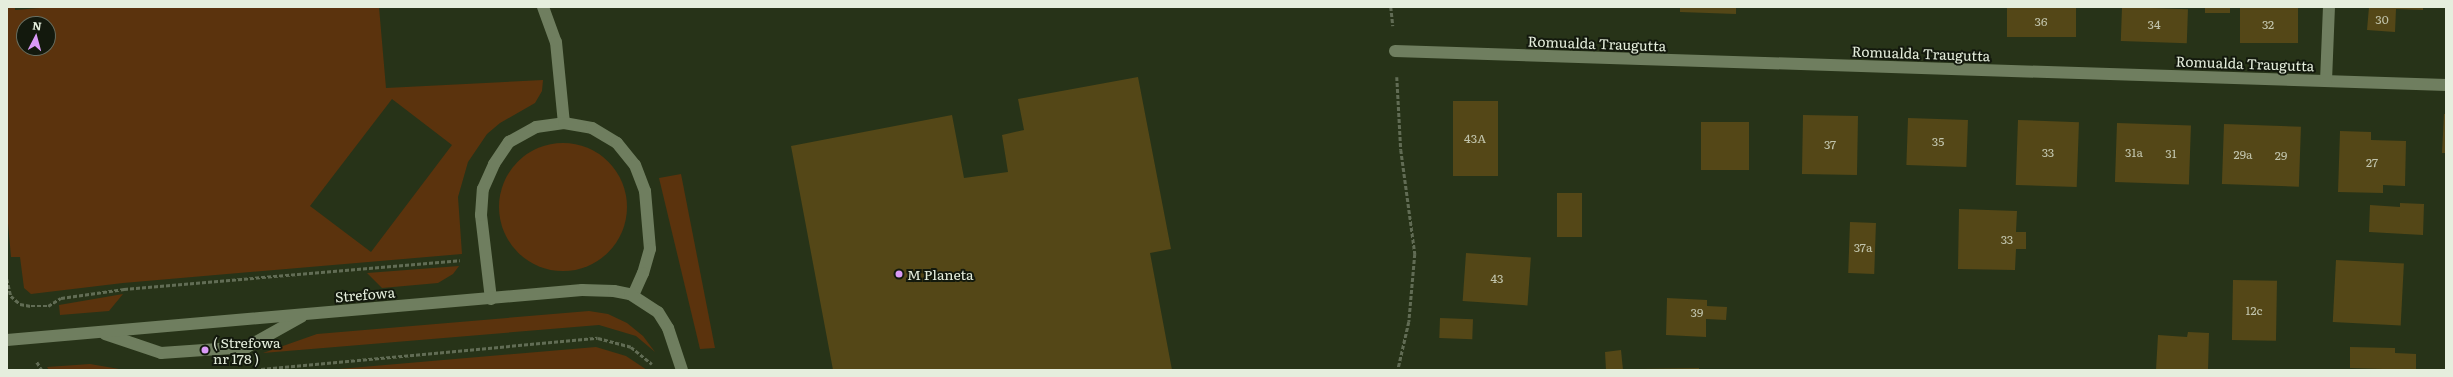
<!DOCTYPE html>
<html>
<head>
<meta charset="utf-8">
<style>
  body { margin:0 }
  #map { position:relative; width:2453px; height:377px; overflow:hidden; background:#273318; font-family:Literata,serif }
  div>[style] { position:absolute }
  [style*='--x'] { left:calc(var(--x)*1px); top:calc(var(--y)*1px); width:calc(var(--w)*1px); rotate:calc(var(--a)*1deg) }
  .green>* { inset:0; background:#5b330d }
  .round { border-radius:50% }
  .building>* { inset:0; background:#544717; transform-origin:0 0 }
  .path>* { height:2.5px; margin-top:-1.25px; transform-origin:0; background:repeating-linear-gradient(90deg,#616c54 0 4px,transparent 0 6px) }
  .minor>* { height:12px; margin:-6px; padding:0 6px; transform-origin:6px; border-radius:6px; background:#6f7e5f }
  .dots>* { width:11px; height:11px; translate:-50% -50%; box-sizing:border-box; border:2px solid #13190d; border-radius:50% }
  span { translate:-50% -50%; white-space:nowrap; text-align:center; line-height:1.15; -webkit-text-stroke:4px #13190d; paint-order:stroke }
  .number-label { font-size:12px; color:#c1c4ac }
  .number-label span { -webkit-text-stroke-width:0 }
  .street-label { font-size:14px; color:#e5eedd }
  .poi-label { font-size:14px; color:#e5eedd }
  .left { translate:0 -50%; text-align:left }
  .frame { position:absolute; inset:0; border:8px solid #e5eedd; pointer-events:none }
  .north { position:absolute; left:16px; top:16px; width:40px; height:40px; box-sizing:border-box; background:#13190d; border:1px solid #676e60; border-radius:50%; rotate:6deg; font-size:11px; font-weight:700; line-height:16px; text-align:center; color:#e5eedd }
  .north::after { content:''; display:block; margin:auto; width:14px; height:18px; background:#da9af7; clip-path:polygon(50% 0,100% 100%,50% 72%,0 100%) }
</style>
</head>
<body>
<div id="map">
  <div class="green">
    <div style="clip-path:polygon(evenodd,7px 7px,15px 7px,15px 10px,52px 7px,379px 7px,386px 88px,543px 80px,542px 91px,535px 103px,500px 123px,487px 134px,468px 162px,458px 197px,462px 254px,123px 283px,31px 294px,24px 288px,20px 257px,11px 257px,7px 212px,7px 7px,24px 24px,48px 24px,48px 48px,24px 48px,24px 24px,7px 7px,392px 99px,452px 145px,371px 252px,310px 206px,392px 99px)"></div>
    <div class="round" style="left:499px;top:143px;width:128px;height:128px"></div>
    <div style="clip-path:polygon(681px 174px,715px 348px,700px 349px,659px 178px)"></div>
    <div style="clip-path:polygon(459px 266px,453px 274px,438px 283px,382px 288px,367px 273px)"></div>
    <div style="clip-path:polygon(123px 294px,109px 311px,60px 315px,59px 305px)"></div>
    <div style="clip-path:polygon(589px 311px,608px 314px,627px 323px,643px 336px,655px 352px,636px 336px,599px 325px,263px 353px,317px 334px)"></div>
    <div style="clip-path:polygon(596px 347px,626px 356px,647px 370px,327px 370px)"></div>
    <div style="clip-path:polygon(90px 364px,125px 370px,49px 370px,47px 367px)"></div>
  </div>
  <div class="building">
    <div style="clip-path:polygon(1680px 7px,1736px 7px,1736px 14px,1680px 12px)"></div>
    <div style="left:2007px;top:7px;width:69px;height:30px"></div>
    <div style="left:2122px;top:7px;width:66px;height:34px;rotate:2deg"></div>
    <div style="left:2205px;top:7px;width:25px;height:6px"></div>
    <div style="left:2240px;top:7px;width:58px;height:36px"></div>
    <div style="clip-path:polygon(2369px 7px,2423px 7px,2423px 10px,2396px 9px,2395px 32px,2367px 30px)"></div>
    <div style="clip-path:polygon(1138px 77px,1171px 249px,1150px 253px,1172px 370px,833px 370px,791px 146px,952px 115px,964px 178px,1008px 172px,1002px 135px,1024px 130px,1018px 99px)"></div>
    <div style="left:1453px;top:101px;width:45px;height:75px"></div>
    <div style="clip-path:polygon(2444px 114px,2446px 114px,2446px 153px,2442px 153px)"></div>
    <div style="left:1803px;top:115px;width:55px;height:59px;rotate:1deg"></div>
    <div style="left:1908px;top:118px;width:60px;height:47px;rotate:2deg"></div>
    <div style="left:2018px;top:120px;width:61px;height:65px;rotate:2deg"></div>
    <div style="left:1701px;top:122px;width:48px;height:48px"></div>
    <div style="left:2117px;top:123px;width:74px;height:59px;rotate:2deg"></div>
    <div style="left:2224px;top:124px;width:77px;height:60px;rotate:2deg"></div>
    <div style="clip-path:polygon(2340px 131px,2371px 132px,2371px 140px,2406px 141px,2405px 186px,2383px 185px,2383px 193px,2338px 192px)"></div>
    <div style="left:1557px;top:193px;width:25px;height:44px"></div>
    <div style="clip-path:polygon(2400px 203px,2424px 204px,2423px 235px,2369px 232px,2370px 205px,2400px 207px)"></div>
    <div style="clip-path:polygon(1959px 209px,2017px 211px,2016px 232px,2026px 232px,2026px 249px,2016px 249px,2015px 270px,1958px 269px)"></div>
    <div style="left:1850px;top:222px;width:26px;height:51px;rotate:2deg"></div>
    <div style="left:1466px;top:253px;width:65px;height:48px;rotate:4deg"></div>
    <div style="left:2336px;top:260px;width:68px;height:62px;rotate:3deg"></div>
    <div style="left:2233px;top:280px;width:44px;height:60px;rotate:1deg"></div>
    <div style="clip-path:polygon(1667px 298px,1707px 300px,1707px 306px,1727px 307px,1726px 320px,1706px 319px,1706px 337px,1666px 335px)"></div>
    <div style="left:1440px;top:318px;width:33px;height:20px;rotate:2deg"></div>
    <div style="clip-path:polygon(2188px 332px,2209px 333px,2208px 370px,2156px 370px,2158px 335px,2187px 337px)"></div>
    <div style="clip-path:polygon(2350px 347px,2395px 348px,2395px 353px,2416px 354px,2416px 370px,2350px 368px)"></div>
    <div style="clip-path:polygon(1621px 350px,1623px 370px,1606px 370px,1605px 352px)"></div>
    <div style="clip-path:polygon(1699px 368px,1699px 370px,1639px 370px,1638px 369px)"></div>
  </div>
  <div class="path">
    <div style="--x:1391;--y:7;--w:19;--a:84"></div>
    <div style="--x:1397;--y:77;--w:73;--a:86.9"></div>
    <div style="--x:1401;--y:150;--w:105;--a:82.3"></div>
    <div style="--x:1415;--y:254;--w:68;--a:95"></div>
    <div style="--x:1409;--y:322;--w:49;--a:102.9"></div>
    <div style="--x:7;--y:279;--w:17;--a:77"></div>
    <div style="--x:11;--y:296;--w:12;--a:42"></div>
    <div style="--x:20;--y:304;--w:11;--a:10"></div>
    <div style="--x:31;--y:306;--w:17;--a:0"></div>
    <div style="--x:48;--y:306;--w:15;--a:-32"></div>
    <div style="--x:61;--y:298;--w:64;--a:-8.1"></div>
    <div style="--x:124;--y:289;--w:337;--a:-4.9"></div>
    <div style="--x:37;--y:362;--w:9;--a:58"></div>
    <div style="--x:261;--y:369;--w:338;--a:-5.3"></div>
    <div style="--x:598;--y:338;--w:34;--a:15"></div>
    <div style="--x:631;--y:347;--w:27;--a:39"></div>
    <div style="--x:2279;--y:369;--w:1;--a:90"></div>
  </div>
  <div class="minor">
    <div style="--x:543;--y:7;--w:37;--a:70"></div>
    <div style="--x:556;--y:42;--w:81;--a:84.4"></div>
    <div style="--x:1395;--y:51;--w:1052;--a:1.85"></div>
    <div style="--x:2326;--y:81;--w:74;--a:-87.7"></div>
    <div style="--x:491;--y:299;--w:85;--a:-96.8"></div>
    <div style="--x:481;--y:215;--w:26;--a:-86"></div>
    <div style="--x:483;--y:189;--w:27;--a:-66"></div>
    <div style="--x:494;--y:164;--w:27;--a:-56"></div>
    <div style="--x:509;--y:142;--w:31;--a:-29"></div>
    <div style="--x:536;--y:127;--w:28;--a:-8"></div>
    <div style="--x:564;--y:123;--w:28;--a:10"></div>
    <div style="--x:592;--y:128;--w:29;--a:31"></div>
    <div style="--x:617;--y:143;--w:28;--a:51"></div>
    <div style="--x:635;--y:165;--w:28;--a:69"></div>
    <div style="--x:645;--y:191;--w:58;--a:85.1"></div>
    <div style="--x:650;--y:249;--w:25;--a:106"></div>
    <div style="--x:643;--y:273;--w:24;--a:114"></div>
    <div style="--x:105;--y:334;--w:59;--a:18.7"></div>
    <div style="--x:161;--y:353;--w:86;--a:-4"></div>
    <div style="--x:247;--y:347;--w:62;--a:-29.1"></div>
    <div style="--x:7;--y:340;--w:577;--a:-4.97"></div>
    <div style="--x:582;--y:290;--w:32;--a:2"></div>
    <div style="--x:614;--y:291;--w:16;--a:11"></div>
    <div style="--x:630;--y:294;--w:33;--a:33"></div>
    <div style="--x:658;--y:312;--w:19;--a:58"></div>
    <div style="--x:668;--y:328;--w:44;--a:71.6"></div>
  </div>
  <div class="dots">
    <div style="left:899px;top:274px;background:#da9af7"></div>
    <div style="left:205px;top:350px;background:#da9af7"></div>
  </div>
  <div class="number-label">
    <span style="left:2382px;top:20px">30</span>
    <span style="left:2041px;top:22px">36</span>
    <span style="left:2154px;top:25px">34</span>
    <span style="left:2268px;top:25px">32</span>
    <span style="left:1475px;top:139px">43A</span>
    <span style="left:1938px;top:142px">35</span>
    <span style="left:1830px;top:145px">37</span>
    <span style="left:2048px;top:153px">33</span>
    <span style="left:2134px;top:153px">31a</span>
    <span style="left:2171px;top:154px">31</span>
    <span style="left:2243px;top:155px">29a</span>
    <span style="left:2281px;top:156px">29</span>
    <span style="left:2372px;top:163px">27</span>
    <span style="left:2007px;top:240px">33</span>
    <span style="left:1863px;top:248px">37a</span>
    <span style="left:1497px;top:279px">43</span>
    <span style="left:2254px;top:311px">12c</span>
    <span style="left:1697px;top:313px">39</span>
  </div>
  <div class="street-label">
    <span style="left:1597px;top:43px;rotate:2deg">Romualda Traugutta</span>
    <span style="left:1921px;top:53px;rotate:2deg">Romualda Traugutta</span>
    <span style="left:2245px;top:63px;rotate:2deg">Romualda Traugutta</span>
    <span style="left:365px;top:294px;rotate:-5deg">Strefowa</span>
  </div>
  <div class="poi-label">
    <span class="left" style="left:907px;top:274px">M Planeta</span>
    <span class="left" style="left:213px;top:350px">( Strefowa<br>nr 178 )</span>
  </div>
  <div class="frame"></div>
  <div class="north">N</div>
</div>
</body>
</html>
